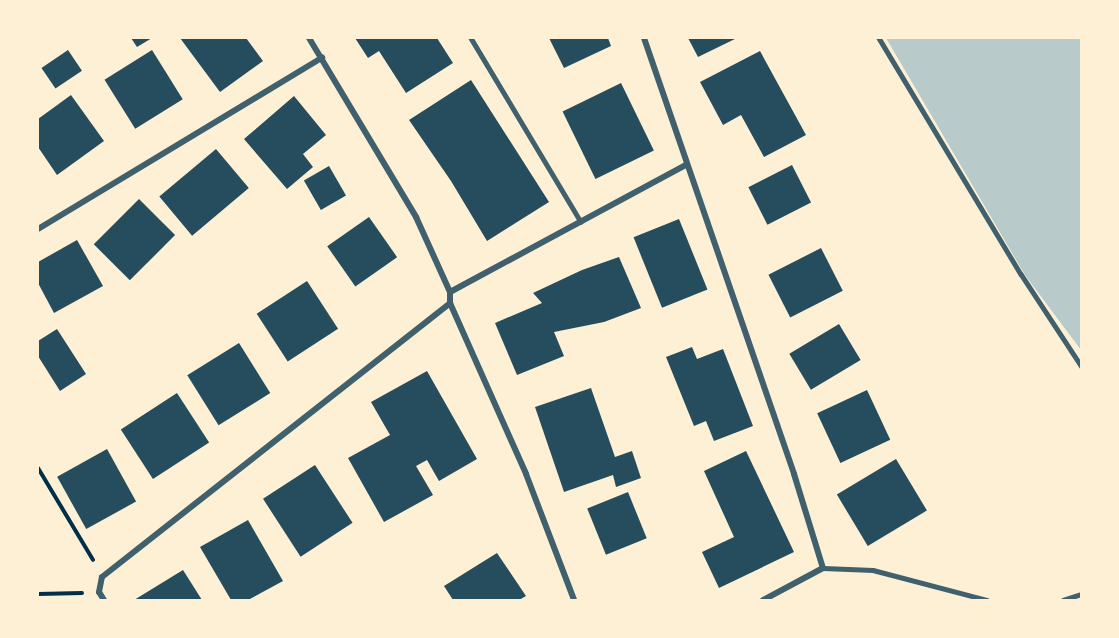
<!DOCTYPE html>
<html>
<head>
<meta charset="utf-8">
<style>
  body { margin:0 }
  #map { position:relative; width:1119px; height:638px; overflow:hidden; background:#fdf0d5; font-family:Georgia,serif }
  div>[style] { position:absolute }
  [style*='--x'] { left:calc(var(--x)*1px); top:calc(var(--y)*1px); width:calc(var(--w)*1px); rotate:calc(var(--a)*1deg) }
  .green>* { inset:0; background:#b9caca }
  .building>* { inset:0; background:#264d5e; transform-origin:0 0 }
  .path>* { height:4px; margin:-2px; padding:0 2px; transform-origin:2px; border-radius:2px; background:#003049 }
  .service>* { height:4.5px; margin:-2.25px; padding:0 2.25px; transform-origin:2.25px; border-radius:2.25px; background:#3f606c }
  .minor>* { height:6px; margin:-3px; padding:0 3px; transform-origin:3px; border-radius:3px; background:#3f606c }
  span { translate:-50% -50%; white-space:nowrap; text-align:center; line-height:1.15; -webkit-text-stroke:6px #fdf0d5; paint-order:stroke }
  .frame { position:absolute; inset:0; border:39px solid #fdf0d5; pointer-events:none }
</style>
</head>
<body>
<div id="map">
  <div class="green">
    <div style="clip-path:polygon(886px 38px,1081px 38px,1081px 350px,1025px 275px)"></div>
  </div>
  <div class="building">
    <div style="clip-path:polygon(131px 38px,152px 38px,137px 47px)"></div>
    <div style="clip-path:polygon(180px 38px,246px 38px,263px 61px,220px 92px)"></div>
    <div style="clip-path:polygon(355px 38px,437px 38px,453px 63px,406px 93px,379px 51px,368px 58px)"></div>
    <div style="clip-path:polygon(549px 38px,608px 38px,611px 46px,564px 68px)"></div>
    <div style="clip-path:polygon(688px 38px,737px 38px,698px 57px)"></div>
    <div style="left:68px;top:50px;width:25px;height:32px;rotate:56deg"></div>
    <div style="left:152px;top:50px;width:58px;height:56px;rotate:58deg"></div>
    <div style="clip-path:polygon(760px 51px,806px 135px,764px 157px,741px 115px,723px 125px,700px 82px)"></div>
    <div style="clip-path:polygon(471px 80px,549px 202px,487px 241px,451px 181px,409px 120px)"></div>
    <div style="left:621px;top:83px;width:75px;height:65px;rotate:64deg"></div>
    <div style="clip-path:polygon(71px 95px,104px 141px,57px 175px,38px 147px,38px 119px)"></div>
    <div style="clip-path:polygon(294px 96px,326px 135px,303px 154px,313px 167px,287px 189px,244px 139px)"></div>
    <div style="left:216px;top:149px;width:51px;height:74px;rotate:50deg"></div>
    <div style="left:792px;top:165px;width:42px;height:49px;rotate:63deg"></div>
    <div style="left:329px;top:166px;width:34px;height:29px;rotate:60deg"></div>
    <div style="left:139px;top:199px;width:51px;height:64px;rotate:45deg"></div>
    <div style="left:369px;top:217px;width:49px;height:51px;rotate:55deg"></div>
    <div style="left:679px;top:219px;width:76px;height:49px;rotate:68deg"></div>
    <div style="clip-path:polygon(77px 240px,103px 286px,54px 313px,38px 283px,38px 262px)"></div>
    <div style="left:821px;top:248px;width:48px;height:59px;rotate:63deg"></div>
    <div style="clip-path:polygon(619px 257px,641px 308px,604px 322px,554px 332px,564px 356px,517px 375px,495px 323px,542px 303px,533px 293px,582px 270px)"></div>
    <div style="left:307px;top:281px;width:57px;height:60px;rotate:57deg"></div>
    <div style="left:839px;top:324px;width:42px;height:58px;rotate:59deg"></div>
    <div style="clip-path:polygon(57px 329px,86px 374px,60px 391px,38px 356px,38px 341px)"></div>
    <div style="left:239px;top:343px;width:59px;height:61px;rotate:58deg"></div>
    <div style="clip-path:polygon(692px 347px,697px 359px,723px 349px,753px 426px,714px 441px,706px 421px,694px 426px,666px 357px)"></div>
    <div style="clip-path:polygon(427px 371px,477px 459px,439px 481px,427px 460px,416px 466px,433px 495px,384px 522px,348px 458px,390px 435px,371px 402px)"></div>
    <div style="clip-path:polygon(591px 388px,615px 457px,632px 451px,641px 478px,616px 487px,613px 475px,564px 492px,535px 407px)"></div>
    <div style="left:867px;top:390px;width:55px;height:55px;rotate:65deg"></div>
    <div style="left:177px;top:393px;width:59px;height:67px;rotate:57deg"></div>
    <div style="left:107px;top:449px;width:60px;height:57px;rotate:61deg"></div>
    <div style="clip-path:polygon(746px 451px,794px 552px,719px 588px,702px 552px,734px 537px,704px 471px)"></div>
    <div style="left:896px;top:459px;width:60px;height:69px;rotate:59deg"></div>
    <div style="left:315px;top:465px;width:69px;height:62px;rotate:57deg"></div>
    <div style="left:628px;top:492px;width:50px;height:44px;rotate:68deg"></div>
    <div style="clip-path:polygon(248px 520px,283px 581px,248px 600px,231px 600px,200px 547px)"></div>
    <div style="clip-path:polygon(497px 553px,526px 596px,519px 600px,453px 600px,444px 586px)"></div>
    <div style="clip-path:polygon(183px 570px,202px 600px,134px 600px)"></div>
  </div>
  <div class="path">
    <div style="--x:38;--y:468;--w:107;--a:59.1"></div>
    <div style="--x:38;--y:594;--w:44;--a:-1.3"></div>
  </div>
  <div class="service">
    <div style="--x:471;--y:38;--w:214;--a:59.1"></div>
    <div style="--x:879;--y:38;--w:275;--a:59"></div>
    <div style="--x:1021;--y:274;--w:111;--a:56.7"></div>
    <div style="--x:823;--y:568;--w:50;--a:2.3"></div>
    <div style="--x:873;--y:570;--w:118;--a:14.7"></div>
    <div style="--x:1063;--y:600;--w:20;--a:-18"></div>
  </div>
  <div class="minor">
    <div style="--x:309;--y:38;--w:209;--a:59.1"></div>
    <div style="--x:416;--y:217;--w:82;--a:65.6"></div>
    <div style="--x:450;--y:292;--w:11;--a:90"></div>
    <div style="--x:450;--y:303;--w:187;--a:66"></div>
    <div style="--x:526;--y:474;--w:135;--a:69.1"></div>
    <div style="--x:644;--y:38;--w:461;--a:71"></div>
    <div style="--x:794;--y:474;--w:98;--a:72.9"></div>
    <div style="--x:823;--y:568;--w:68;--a:151.9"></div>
    <div style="--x:38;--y:229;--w:332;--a:-31.1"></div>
    <div style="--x:450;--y:292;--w:268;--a:-28.3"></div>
    <div style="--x:104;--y:600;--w:9;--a:-122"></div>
    <div style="--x:99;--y:592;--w:15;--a:-79"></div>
    <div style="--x:102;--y:577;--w:443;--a:-38.2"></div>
  </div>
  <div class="frame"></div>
</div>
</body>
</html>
